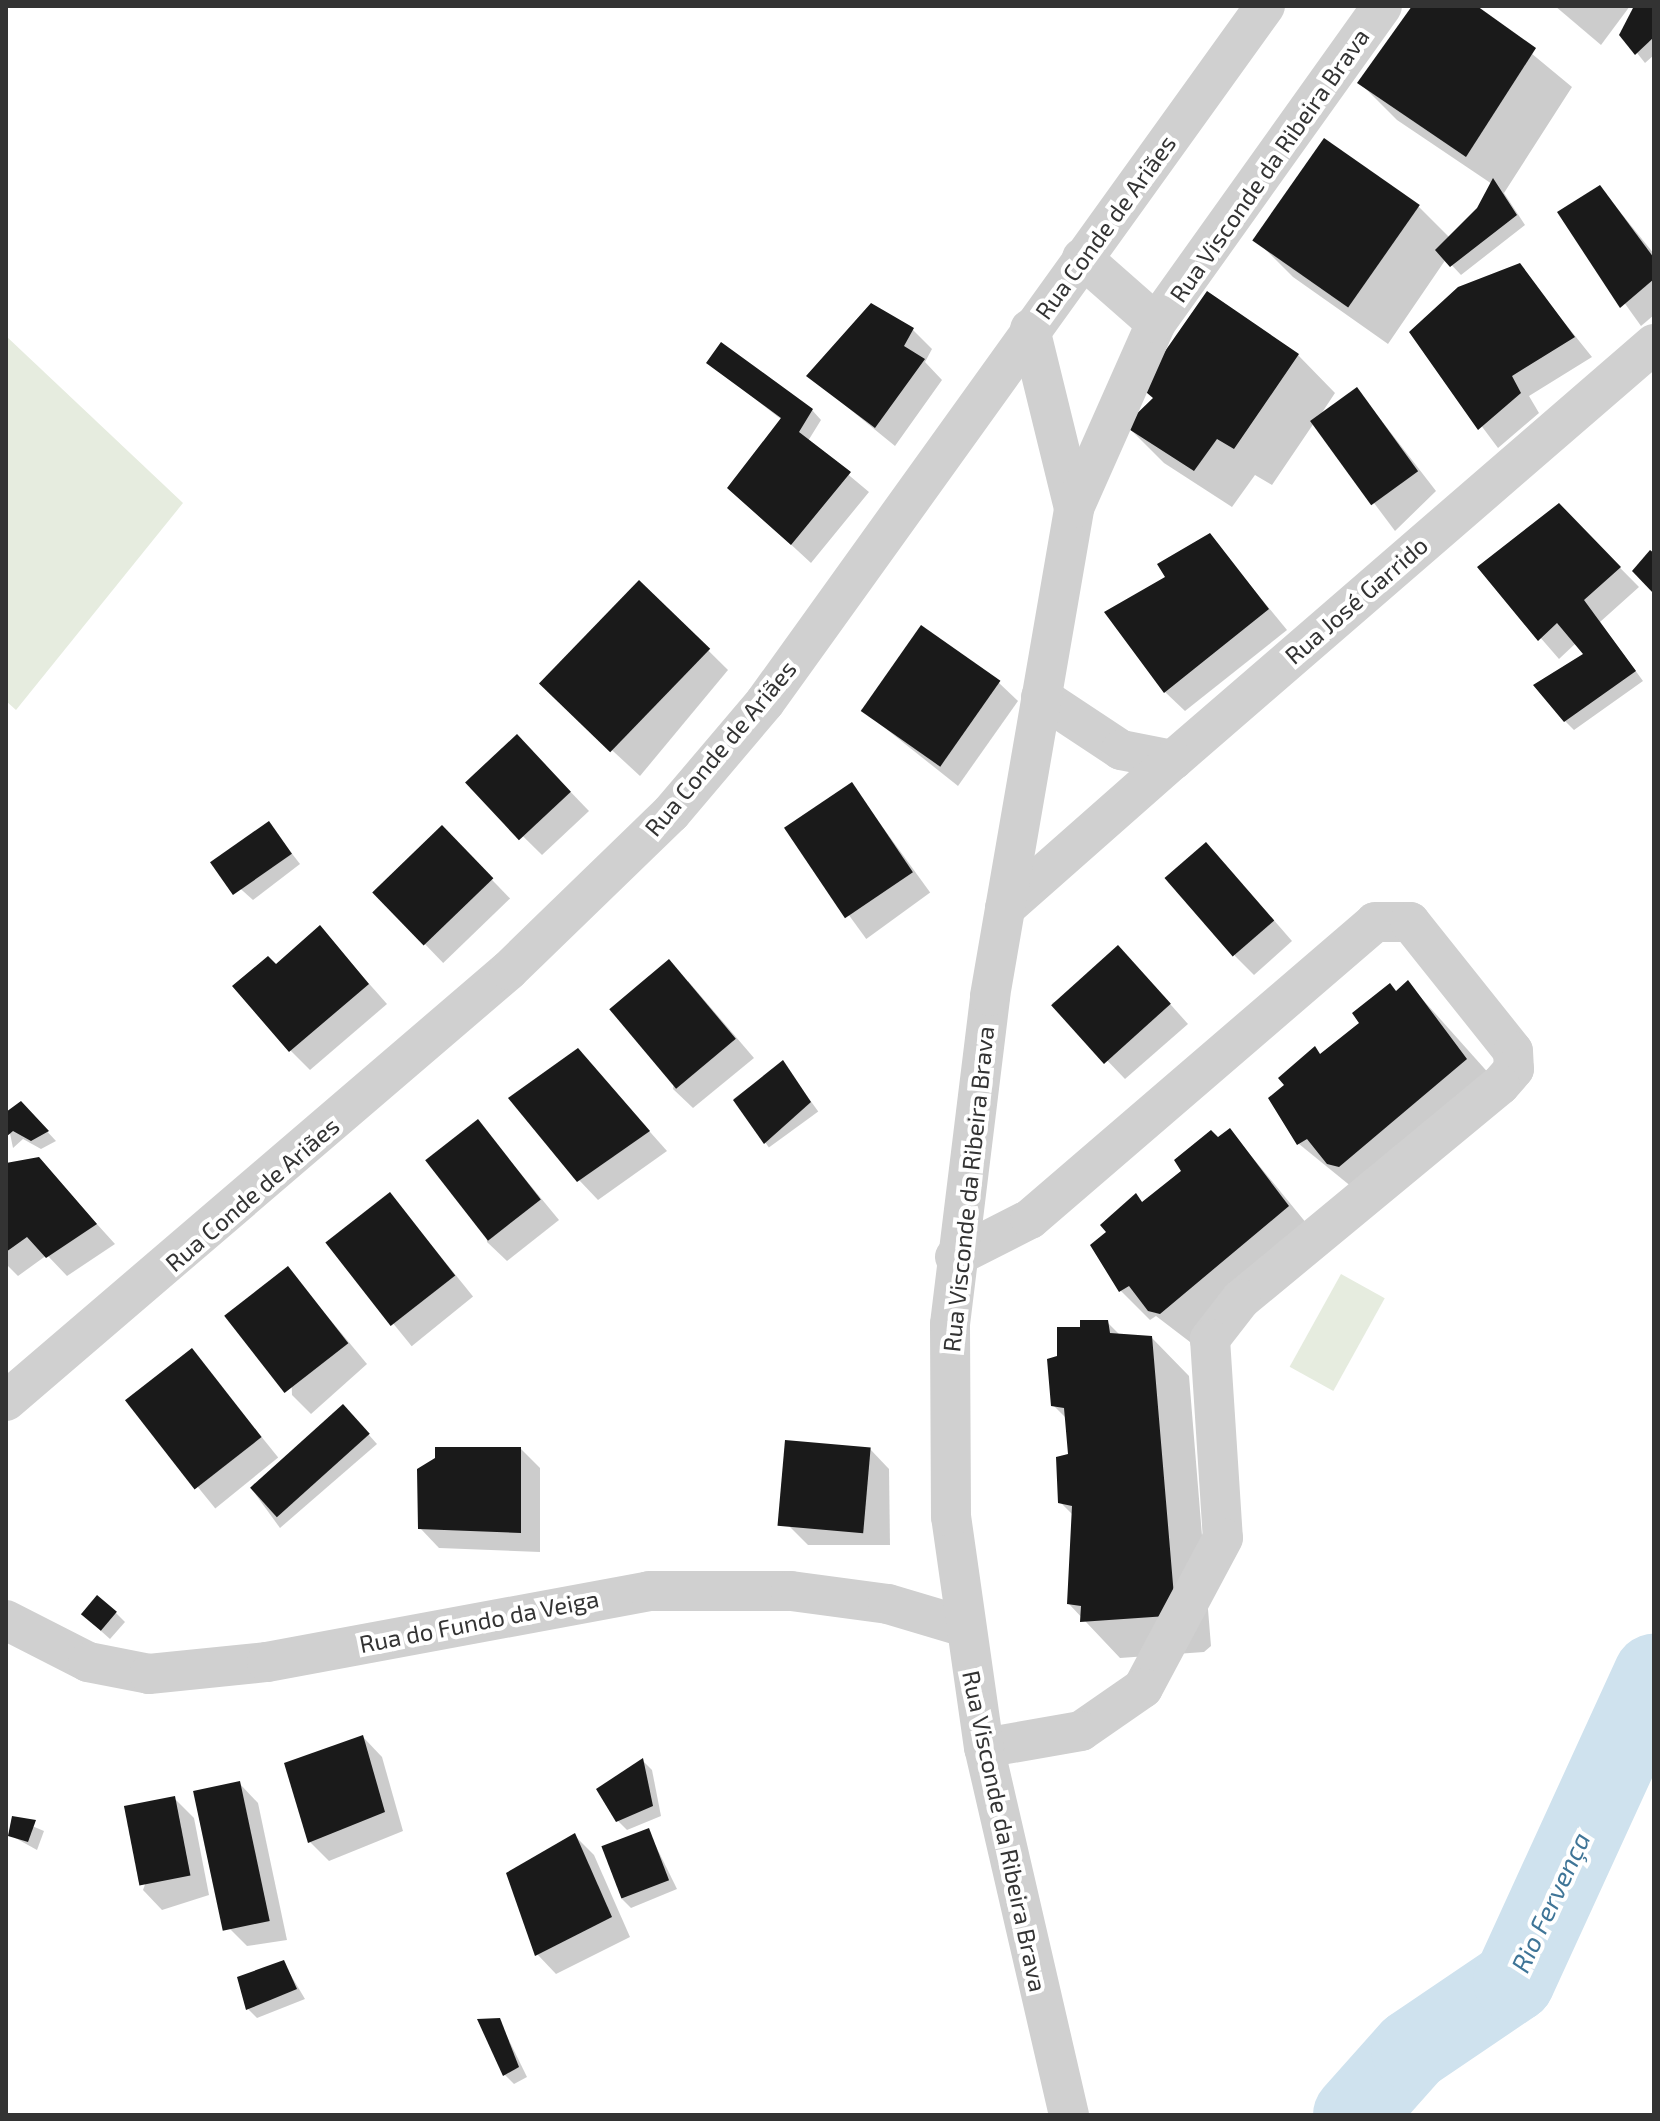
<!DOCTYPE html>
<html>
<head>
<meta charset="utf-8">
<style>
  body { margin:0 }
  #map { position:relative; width:1660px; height:2121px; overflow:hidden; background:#fff; font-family:"Exo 2",sans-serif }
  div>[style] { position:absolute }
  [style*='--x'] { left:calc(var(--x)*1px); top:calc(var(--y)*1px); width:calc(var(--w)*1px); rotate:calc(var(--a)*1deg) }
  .green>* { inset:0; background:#e6ecdf; transform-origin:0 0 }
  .shadow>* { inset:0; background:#0003; transform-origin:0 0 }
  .river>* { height:82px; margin:-41px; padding:0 41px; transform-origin:41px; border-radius:41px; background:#cfe2ee }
  .building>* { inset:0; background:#1a1a1a; transform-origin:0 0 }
  .street>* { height:40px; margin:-20px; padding:0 20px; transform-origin:20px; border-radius:20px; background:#d0d0d0 }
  span { translate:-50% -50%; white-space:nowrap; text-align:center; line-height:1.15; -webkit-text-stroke:8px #fff; paint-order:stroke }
  .street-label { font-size:24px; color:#333 }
  .water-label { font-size:26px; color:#3f7597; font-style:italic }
  .frame { position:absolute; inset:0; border:8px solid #333; pointer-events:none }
</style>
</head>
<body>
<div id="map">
  <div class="green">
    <div style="clip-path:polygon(6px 336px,183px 503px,16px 710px,6px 701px)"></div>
    <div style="left:1341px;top:1274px;width:50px;height:106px;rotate:29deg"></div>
  </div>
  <div class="shadow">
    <div style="clip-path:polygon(1414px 6px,1474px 6px,1572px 87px,1504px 193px,1525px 225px,1461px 275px,1446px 259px,1388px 344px,1293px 277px,1256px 240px,1419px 207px,1450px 238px,1478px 209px,1492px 184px,1397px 120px,1360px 83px)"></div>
    <div style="clip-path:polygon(1555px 6px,1630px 6px,1601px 45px)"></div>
    <div style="clip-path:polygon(1636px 6px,1654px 6px,1654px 55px,1645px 63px,1622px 34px)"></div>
    <div style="clip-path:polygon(1600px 187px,1654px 254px,1654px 315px,1641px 326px,1560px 213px)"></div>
    <div style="clip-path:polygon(1519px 266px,1592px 357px,1529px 396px,1539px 413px,1498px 448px,1412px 333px)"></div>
    <div style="clip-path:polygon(912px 329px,932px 349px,925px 362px,942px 380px,895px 446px,809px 376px)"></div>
    <div style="clip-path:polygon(1298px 355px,1335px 393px,1321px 414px,1357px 389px,1436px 491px,1395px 531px,1314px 423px,1272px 485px,1255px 475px,1232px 507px,1164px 463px,1127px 426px)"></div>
    <div style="clip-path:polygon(709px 363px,812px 410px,821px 420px,808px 441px,869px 492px,811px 563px,730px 488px,782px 420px)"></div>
    <div style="clip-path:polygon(1559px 506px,1639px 587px,1600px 622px,1643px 681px,1574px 730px,1565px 721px,1586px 654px,1576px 643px,1559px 659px,1479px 567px)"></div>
    <div style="clip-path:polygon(1209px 535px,1287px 630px,1185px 711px,1165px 692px)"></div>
    <div style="clip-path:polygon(639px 582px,728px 670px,640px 776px,562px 704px)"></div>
    <div style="clip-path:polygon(998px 682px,1018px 701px,958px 786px,861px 709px)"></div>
    <div style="clip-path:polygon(536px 756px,589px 811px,542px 855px,469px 783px)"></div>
    <div style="left:852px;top:785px;width:133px;height:79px;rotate:54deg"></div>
    <div style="clip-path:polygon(269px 824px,300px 864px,253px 900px,225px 875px)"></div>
    <div style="left:442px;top:828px;width:98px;height:93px;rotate:46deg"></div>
    <div style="clip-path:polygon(1225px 864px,1292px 941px,1254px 975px,1235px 956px)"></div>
    <div style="clip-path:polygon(320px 928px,387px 1004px,310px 1070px,290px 1050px,276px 966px)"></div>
    <div style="clip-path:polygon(1137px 967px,1188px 1024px,1125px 1079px,1052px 1003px)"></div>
    <div style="clip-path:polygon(688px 981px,754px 1058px,693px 1108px,673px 1089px)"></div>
    <div style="clip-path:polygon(1408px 983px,1492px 1077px,1358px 1192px,1299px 1144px,1321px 1056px)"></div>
    <div style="clip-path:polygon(578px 1051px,667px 1151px,598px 1200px,579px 1180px)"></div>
    <div style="left:783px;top:1063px;width:60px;height:61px;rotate:54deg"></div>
    <div style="clip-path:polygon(30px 1113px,56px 1141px,41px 1149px,23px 1139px,13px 1148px,6px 1114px)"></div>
    <div style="clip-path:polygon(478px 1122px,559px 1220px,507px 1261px,487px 1242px)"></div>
    <div style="clip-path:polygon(1230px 1130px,1316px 1235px,1190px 1342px,1156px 1316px,1150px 1320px,1121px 1291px,1109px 1233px,1136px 1196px,1143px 1203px)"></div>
    <div style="clip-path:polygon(38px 1159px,115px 1244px,67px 1276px,47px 1255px,18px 1276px,6px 1264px,6px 1165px)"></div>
    <div style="left:390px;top:1194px;width:132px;height:79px;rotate:51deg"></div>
    <div style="clip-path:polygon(288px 1269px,367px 1364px,311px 1414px,292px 1395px)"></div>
    <div style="clip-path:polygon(1107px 1322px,1121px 1336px,1152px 1338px,1189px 1376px,1211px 1646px,1204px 1652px,1120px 1658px,1069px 1604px,1074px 1516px,1060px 1502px,1070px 1456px,1067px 1419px,1053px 1405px,1059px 1358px,1082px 1329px)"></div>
    <div style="left:192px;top:1351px;width:137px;height:81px;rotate:51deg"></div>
    <div style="clip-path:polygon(352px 1416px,377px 1444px,280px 1528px,251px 1488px)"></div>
    <div style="clip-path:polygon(521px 1449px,540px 1468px,540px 1552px,439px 1548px,420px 1528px)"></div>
    <div style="clip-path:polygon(870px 1449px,889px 1469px,890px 1545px,808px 1545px,788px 1525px)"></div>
    <div style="clip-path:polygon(116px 1613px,125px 1622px,110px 1639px,92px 1623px)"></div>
    <div style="clip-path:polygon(363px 1737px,382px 1757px,403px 1831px,329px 1861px,310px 1842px)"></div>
    <div style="clip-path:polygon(643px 1761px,652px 1770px,661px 1816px,627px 1830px,617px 1820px)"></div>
    <div style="clip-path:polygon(239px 1783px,258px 1803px,287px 1940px,247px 1946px,227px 1926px)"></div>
    <div style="clip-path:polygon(175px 1799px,194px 1818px,209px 1895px,162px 1910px,143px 1890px)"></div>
    <div style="clip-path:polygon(13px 1818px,44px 1831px,37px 1850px,10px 1835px)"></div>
    <div style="clip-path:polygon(648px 1830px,677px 1889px,631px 1908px,622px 1899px)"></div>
    <div style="clip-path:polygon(575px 1836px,594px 1855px,630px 1937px,556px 1974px,537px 1954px)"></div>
    <div style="clip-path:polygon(283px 1962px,305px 1999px,257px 2018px,248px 2009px)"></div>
    <div style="clip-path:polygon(499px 2020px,527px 2077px,514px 2084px,505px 2075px)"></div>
  </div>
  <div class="river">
    <div style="--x:1354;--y:2115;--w:87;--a:-48.3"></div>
    <div style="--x:1412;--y:2050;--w:123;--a:-34.1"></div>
    <div style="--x:1514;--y:1981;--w:337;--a:-65.4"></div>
  </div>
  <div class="building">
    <div style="clip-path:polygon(1412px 6px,1477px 6px,1536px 48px,1466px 157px,1357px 83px)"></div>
    <div style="clip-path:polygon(1634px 6px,1654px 6px,1654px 37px,1635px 55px,1619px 35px)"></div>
    <div style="left:1324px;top:138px;width:117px;height:125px;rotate:35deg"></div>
    <div style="clip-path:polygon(1493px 178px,1517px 215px,1450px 267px,1435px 250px,1477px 208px)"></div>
    <div style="clip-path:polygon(1600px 185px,1654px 258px,1654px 279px,1620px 308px,1557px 212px)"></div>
    <div style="clip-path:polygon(1520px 263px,1575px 337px,1512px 376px,1521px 393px,1478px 430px,1409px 332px,1458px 287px)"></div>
    <div style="clip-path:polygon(1207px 291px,1299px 354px,1234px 449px,1217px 439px,1194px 471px,1124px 426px,1153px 398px,1140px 387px)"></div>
    <div style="clip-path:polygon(871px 303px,914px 328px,904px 346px,925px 359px,875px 428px,806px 376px)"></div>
    <div style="clip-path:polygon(721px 342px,813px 409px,799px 432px,851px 472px,791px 545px,727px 488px,781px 418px,706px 363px)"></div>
    <div style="left:1357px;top:387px;width:104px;height:58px;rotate:54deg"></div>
    <div style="clip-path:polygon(1559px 503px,1621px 567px,1584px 600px,1636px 671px,1564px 722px,1533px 685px,1583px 654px,1557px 623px,1538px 641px,1477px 567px)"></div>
    <div style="clip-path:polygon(1210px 533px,1269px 609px,1164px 693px,1104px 612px,1165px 577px,1157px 564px)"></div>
    <div style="clip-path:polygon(1650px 550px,1654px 553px,1654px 594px,1632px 571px)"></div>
    <div style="left:639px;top:580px;width:99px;height:144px;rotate:44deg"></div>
    <div style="left:921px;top:625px;width:97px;height:105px;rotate:35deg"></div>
    <div style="left:517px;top:734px;width:79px;height:71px;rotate:47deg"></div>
    <div style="left:852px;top:782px;width:109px;height:82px;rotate:56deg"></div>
    <div style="left:269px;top:821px;width:40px;height:72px;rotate:55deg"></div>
    <div style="left:442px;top:825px;width:74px;height:97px;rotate:46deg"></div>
    <div style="left:1206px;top:842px;width:104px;height:55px;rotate:49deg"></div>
    <div style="clip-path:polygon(320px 925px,369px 984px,289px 1052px,232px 986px,268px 956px,276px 964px)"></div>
    <div style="left:1118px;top:945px;width:79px;height:90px;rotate:48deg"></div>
    <div style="left:669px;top:959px;width:104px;height:78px;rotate:50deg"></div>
    <div style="clip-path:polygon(1408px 980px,1467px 1059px,1339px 1167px,1327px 1164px,1307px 1139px,1297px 1145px,1268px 1098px,1284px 1085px,1278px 1078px,1315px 1046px,1320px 1054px,1359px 1023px,1352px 1013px,1390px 983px,1396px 991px)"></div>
    <div style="clip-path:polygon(578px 1048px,650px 1131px,577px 1182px,508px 1098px)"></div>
    <div style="clip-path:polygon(783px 1060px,811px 1102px,764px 1144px,733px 1100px)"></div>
    <div style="clip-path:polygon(21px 1101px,49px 1131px,31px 1141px,13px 1131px,6px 1137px,6px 1112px)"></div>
    <div style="left:478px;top:1119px;width:102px;height:67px;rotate:52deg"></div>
    <div style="clip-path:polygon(1230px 1128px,1289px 1206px,1160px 1314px,1148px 1311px,1129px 1286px,1119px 1292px,1090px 1245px,1106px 1232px,1100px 1225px,1136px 1193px,1142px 1202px,1181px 1171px,1174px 1160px,1211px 1130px,1218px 1137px)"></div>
    <div style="clip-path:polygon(39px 1157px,97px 1224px,46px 1258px,27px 1237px,6px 1252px,6px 1163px)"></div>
    <div style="left:390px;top:1192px;width:106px;height:82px;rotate:52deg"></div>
    <div style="left:288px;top:1266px;width:98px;height:81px;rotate:52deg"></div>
    <div style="clip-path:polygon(1080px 1320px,1108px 1320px,1110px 1333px,1152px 1336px,1175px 1608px,1167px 1616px,1080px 1622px,1081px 1606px,1067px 1604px,1072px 1506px,1058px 1503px,1056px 1457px,1068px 1454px,1064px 1408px,1051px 1406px,1047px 1359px,1057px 1356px,1057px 1327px,1080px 1327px)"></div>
    <div style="left:192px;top:1348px;width:113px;height:85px;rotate:52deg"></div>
    <div style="left:343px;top:1404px;width:40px;height:125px;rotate:48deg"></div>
    <div style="left:785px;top:1440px;width:86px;height:86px;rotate:5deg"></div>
    <div style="clip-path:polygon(435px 1447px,521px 1447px,521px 1533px,418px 1529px,417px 1469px,435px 1458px)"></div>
    <div style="left:97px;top:1595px;width:26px;height:25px;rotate:40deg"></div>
    <div style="clip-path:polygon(363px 1735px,385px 1812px,308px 1843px,284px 1763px)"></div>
    <div style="clip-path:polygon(643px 1758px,653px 1806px,616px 1822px,596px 1789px)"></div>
    <div style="left:240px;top:1781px;width:143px;height:48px;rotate:78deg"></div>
    <div style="left:175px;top:1796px;width:81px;height:52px;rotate:79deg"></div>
    <div style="clip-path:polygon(12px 1816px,36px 1820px,28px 1842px,8px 1836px)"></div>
    <div style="left:649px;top:1828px;width:56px;height:51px;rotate:69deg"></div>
    <div style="clip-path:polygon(575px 1833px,612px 1917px,535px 1956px,506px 1873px)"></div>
    <div style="clip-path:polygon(284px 1960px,297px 1989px,246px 2010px,237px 1977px)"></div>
    <div style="clip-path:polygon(500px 2018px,519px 2067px,503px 2076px,477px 2019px)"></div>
  </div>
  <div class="street">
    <div style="--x:1082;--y:258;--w:98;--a:41.3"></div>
    <div style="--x:1030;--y:329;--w:184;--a:76.2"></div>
    <div style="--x:1041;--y:697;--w:96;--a:33.5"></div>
    <div style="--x:1121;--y:750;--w:53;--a:10.9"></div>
    <div style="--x:1173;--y:760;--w:636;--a:-40.86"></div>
    <div style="--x:1005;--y:908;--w:224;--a:-41.4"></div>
    <div style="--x:955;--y:1257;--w:84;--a:-26.9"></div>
    <div style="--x:1030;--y:1219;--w:455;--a:-40.7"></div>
    <div style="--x:1375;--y:922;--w:35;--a:0"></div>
    <div style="--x:1410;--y:922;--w:165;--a:51.4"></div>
    <div style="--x:1513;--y:1051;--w:18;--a:87"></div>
    <div style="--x:1514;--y:1069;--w:21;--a:131"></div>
    <div style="--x:1500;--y:1085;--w:336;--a:140.4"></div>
    <div style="--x:1241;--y:1299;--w:51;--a:127.8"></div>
    <div style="--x:1210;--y:1339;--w:199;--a:86.3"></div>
    <div style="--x:1223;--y:1538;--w:170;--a:118.1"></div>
    <div style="--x:1143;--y:1688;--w:75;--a:145.3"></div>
    <div style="--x:1081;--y:1731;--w:98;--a:170.1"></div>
    <div style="--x:6;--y:1401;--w:662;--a:-40.59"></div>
    <div style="--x:509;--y:970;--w:226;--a:-44.1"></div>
    <div style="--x:671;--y:813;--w:145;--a:-49.7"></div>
    <div style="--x:765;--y:702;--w:857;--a:-54.31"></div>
    <div style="--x:6;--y:1620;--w:92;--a:27.1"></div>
    <div style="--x:88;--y:1662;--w:62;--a:11.1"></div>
    <div style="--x:149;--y:1674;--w:119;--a:-5.8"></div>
    <div style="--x:267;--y:1662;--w:389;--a:-10.5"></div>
    <div style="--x:649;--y:1591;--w:142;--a:0"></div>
    <div style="--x:791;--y:1591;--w:98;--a:7.6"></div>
    <div style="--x:888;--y:1604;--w:77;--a:16.6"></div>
    <div style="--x:1069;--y:2115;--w:377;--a:-103"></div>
    <div style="--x:984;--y:1748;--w:233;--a:-98.1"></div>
    <div style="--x:951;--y:1517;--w:193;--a:-90.3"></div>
    <div style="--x:950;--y:1324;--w:330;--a:-83"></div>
    <div style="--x:990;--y:996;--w:495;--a:-80.2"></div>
    <div style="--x:1074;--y:508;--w:202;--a:-66.1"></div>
    <div style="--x:1156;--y:323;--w:389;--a:-54.5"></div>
  </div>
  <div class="street-label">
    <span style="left:1269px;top:165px;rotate:-55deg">Rua Visconde da Ribeira Brava</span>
    <span style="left:1105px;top:227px;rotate:-54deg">Rua Conde de Ariães</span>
    <span style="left:1356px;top:600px;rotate:-41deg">Rua José Garrido</span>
    <span style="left:720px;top:748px;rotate:-50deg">Rua Conde de Ariães</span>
    <span style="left:968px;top:1189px;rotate:-84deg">Rua Visconde da Ribeira Brava</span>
    <span style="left:252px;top:1194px;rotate:-41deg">Rua Conde de Ariães</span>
    <span style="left:479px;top:1621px;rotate:-11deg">Rua do Fundo da Veiga</span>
    <span style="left:1005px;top:1831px;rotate:78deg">Rua Visconde da Ribeira Brava</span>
  </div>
  <div class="water-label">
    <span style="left:1550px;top:1902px;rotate:-65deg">Rio Fervença</span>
  </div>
  <div class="frame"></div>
</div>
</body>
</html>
